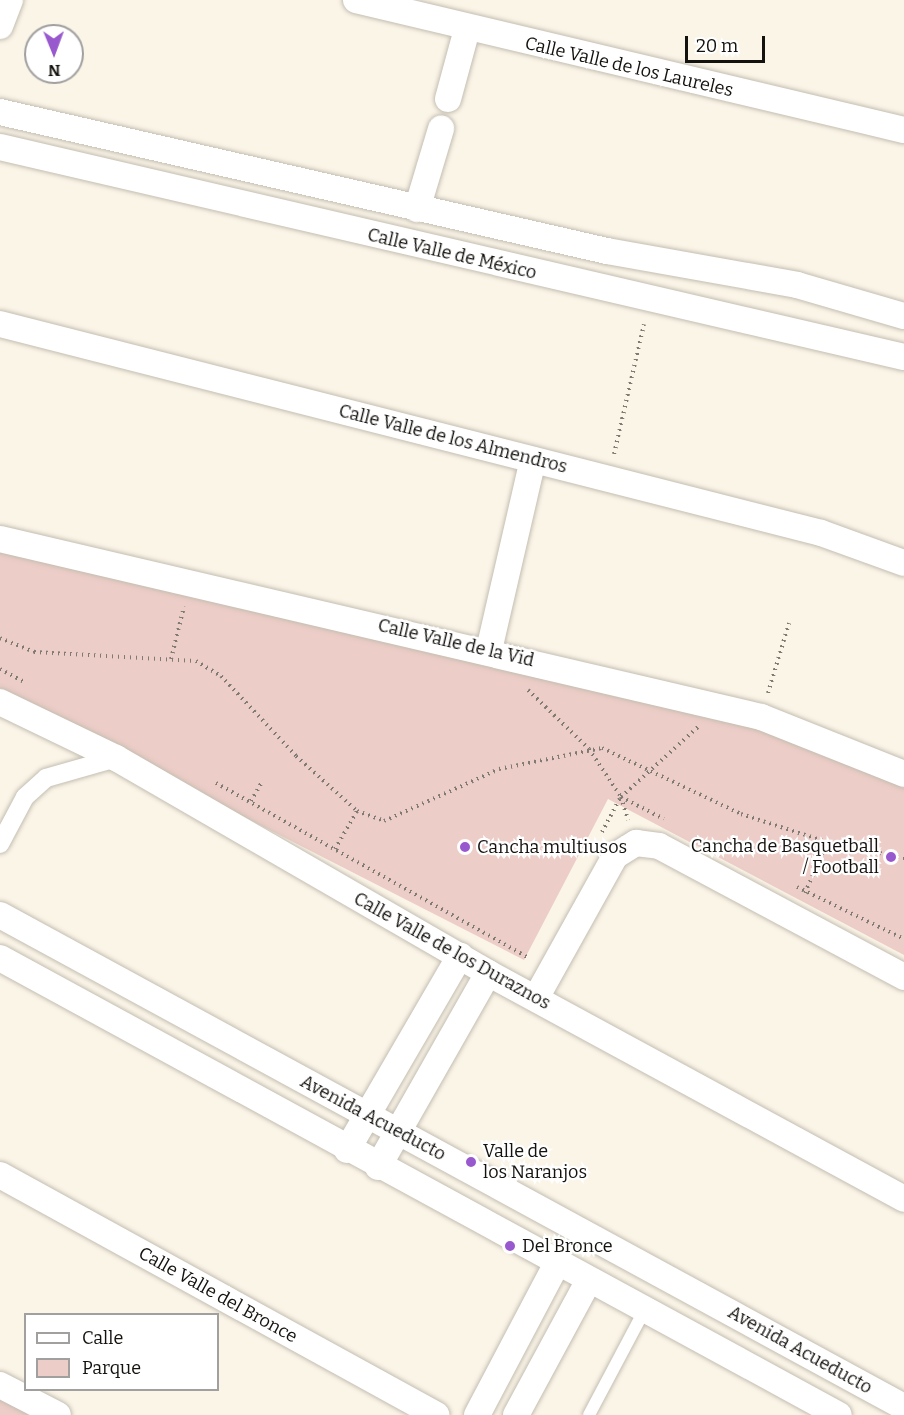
<!DOCTYPE html>
<html>
<head>
<meta charset="utf-8">
<style>
  body { margin:0 }
  #map { position:relative; width:904px; height:1415px; overflow:hidden; background:#fbf5e8; font-family:Bitter,serif }
  div>[style] { position:absolute }
  [style*='--x'] { left:calc(var(--x)*1px); top:calc(var(--y)*1px); width:calc(var(--w)*1px); rotate:calc(var(--a)*1deg) }
  .green>* { inset:0; background:#edcdc7 }
  .path>* { height:4px; margin-top:-2px; transform-origin:0; background:repeating-linear-gradient(90deg,#7f7b73 0 1.5px,transparent 0 6px) }
  .roads { filter:drop-shadow(0 0 2px #c4beb2) drop-shadow(0 0 2px #c4beb2) }
  .service>* { height:12px; margin:-6px; padding:0 6px; transform-origin:6px; border-radius:6px; background:#fff }
  .pedestrian>* { height:18px; margin:-9px; padding:0 9px; transform-origin:9px; border-radius:9px; background:#fff }
  .minor>* { height:26px; margin:-13px; padding:0 13px; transform-origin:13px; border-radius:13px; background:#fff }
  .dots>* { width:16px; height:16px; translate:-50% -50%; box-sizing:border-box; border:3px solid #fff; border-radius:50% }
  span { translate:-50% -50%; white-space:nowrap; text-align:center; line-height:1.15; -webkit-text-stroke:4.5px #fff; paint-order:stroke }
  .street-label { font-size:18px; color:#14120e }
  .poi-label { font-size:18px; color:#14120e }
  .left { translate:0 -50%; text-align:left }
  .right { translate:-100% -50%; text-align:right }
  .legend { position:absolute; left:24px; top:1313px; width:195px; height:78px; box-sizing:border-box; background:#fff; border:2px solid #a1a09f; margin:0; padding:8px 10px; list-style:none; font-size:18px; color:#14120e }
  .legend li { display:flex; align-items:center; gap:12px; height:30px }
  .legend b { width:30px; border:2px solid #a1a09f }
  .north { position:absolute; left:24px; top:24px; width:60px; height:60px; box-sizing:border-box; background:#fff; border:2px solid #a1a09f; border-radius:50%; rotate:179deg; font-size:16px; font-weight:700; line-height:24px; text-align:center; color:#14120e }
  .north::after { content:''; display:block; margin:auto; width:21px; height:27px; background:#9959ce; clip-path:polygon(50% 0,100% 100%,50% 72%,0 100%) }
  .scale { position:absolute; left:685px; top:36px; width:80px; height:27px; box-sizing:border-box; border:3px solid #14120e; border-top:0; padding-left:8px; font-size:18px; line-height:21px; white-space:nowrap; color:#14120e; -webkit-text-stroke:4px #fff; paint-order:stroke }
</style>
</head>
<body>
<div id="map">
  <div class="green">
    <div style="clip-path:polygon(0 547px,755px 728px,904px 783px,904px 955px,608px 799px,524px 960px,0 692px)"></div>
    <div style="clip-path:polygon(0 1399px,30px 1415px,0 1415px)"></div>
  </div>
  <div class="path">
    <div style="--x:614;--y:454;--w:133;--a:-77"></div>
    <div style="--x:0;--y:638;--w:37;--a:22"></div>
    <div style="--x:34;--y:652;--w:162;--a:3.2"></div>
    <div style="--x:196;--y:661;--w:29;--a:31"></div>
    <div style="--x:221;--y:676;--w:110;--a:46.8"></div>
    <div style="--x:296;--y:756;--w:82;--a:42"></div>
    <div style="--x:357;--y:811;--w:29;--a:20"></div>
    <div style="--x:384;--y:821;--w:126;--a:-24.3"></div>
    <div style="--x:499;--y:769;--w:105;--a:-11.5"></div>
    <div style="--x:602;--y:748;--w:154;--a:25.4"></div>
    <div style="--x:741;--y:814;--w:90;--a:18"></div>
    <div style="--x:827;--y:842;--w:79;--a:11.7"></div>
    <div style="--x:171;--y:659;--w:54;--a:-76"></div>
    <div style="--x:0;--y:669;--w:27;--a:28"></div>
    <div style="--x:528;--y:690;--w:85;--a:44"></div>
    <div style="--x:589;--y:749;--w:58;--a:56.3"></div>
    <div style="--x:621;--y:797;--w:24;--a:73"></div>
    <div style="--x:768;--y:693;--w:73;--a:-73.3"></div>
    <div style="--x:216;--y:783;--w:359;--a:29.2"></div>
    <div style="--x:621;--y:797;--w:104;--a:-42.3"></div>
    <div style="--x:251;--y:801;--w:22;--a:-60"></div>
    <div style="--x:602;--y:832;--w:40;--a:-62"></div>
    <div style="--x:621;--y:797;--w:48;--a:27.1"></div>
    <div style="--x:335;--y:849;--w:44;--a:-59.9"></div>
    <div style="--x:797;--y:887;--w:119;--a:25.9"></div>
    <div style="--x:805;--y:893;--w:56;--a:-66.7"></div>
  </div>
  <div class="roads">
    <div class="service">
      <div style="--x:589;--y:1415;--w:118;--a:-62.1"></div>
    </div>
    <div class="pedestrian">
      <div style="--x:0;--y:844;--w:53;--a:-62"></div>
      <div style="--x:25;--y:797;--w:28;--a:-42"></div>
      <div style="--x:46;--y:778;--w:73;--a:-15.9"></div>
    </div>
    <div class="minor">
      <div style="--x:356;--y:0;--w:563;--a:13.35"></div>
      <div style="--x:0;--y:26;--w:28;--a:-69"></div>
      <div style="--x:448;--y:99;--w:73;--a:-74.8"></div>
      <div style="--x:0;--y:112;--w:623;--a:12.9"></div>
      <div style="--x:607;--y:251;--w:193;--a:10.1"></div>
      <div style="--x:797;--y:285;--w:111;--a:16.2"></div>
      <div style="--x:0;--y:147;--w:928;--a:13.08"></div>
      <div style="--x:417;--y:209;--w:84;--a:-73.3"></div>
      <div style="--x:0;--y:324;--w:847;--a:14.28"></div>
      <div style="--x:821;--y:533;--w:88;--a:19.9"></div>
      <div style="--x:0;--y:539;--w:782;--a:13.16"></div>
      <div style="--x:761;--y:717;--w:154;--a:21.7"></div>
      <div style="--x:489;--y:650;--w:195;--a:-77"></div>
      <div style="--x:0;--y:702;--w:129;--a:25.8"></div>
      <div style="--x:116;--y:758;--w:430;--a:30"></div>
      <div style="--x:488;--y:973;--w:473;--a:28.5"></div>
      <div style="--x:0;--y:915;--w:1029;--a:28.56"></div>
      <div style="--x:0;--y:958;--w:955;--a:28.58"></div>
      <div style="--x:536;--y:998;--w:162;--a:-60.9"></div>
      <div style="--x:615;--y:856;--w:25;--a:-32"></div>
      <div style="--x:636;--y:843;--w:23;--a:7"></div>
      <div style="--x:659;--y:846;--w:278;--a:28.1"></div>
      <div style="--x:347;--y:1150;--w:225;--a:-59.8"></div>
      <div style="--x:378;--y:1167;--w:223;--a:-60.4"></div>
      <div style="--x:0;--y:1175;--w:498;--a:28.8"></div>
      <div style="--x:0;--y:1385;--w:65;--a:27.3"></div>
      <div style="--x:477;--y:1415;--w:170;--a:-62.2"></div>
      <div style="--x:516;--y:1415;--w:151;--a:-61.6"></div>
    </div>
  </div>
  <div class="dots">
    <div style="left:465px;top:847px;background:#9959ce"></div>
    <div style="left:891px;top:857px;background:#9959ce"></div>
    <div style="left:471px;top:1162px;background:#9959ce"></div>
    <div style="left:510px;top:1246px;background:#9959ce"></div>
  </div>
  <div class="street-label">
    <span style="left:629px;top:67px;rotate:13deg">Calle Valle de los Laureles</span>
    <span style="left:452px;top:254px;rotate:13deg">Calle Valle de México</span>
    <span style="left:453px;top:439px;rotate:14deg">Calle Valle de los Almendros</span>
    <span style="left:456px;top:643px;rotate:13deg">Calle Valle de la Vid</span>
    <span style="left:452px;top:951px;rotate:29deg">Calle Valle de los Duraznos</span>
    <span style="left:373px;top:1118px;rotate:28deg">Avenida Acueducto</span>
    <span style="left:218px;top:1295px;rotate:29deg">Calle Valle del Bronce</span>
    <span style="left:800px;top:1350px;rotate:29deg">Avenida Acueducto</span>
  </div>
  <div class="poi-label">
    <span class="left" style="left:477px;top:847px">Cancha multiusos</span>
    <span class="right" style="left:879px;top:857px">Cancha de Basquetball<br>/ Football</span>
    <span class="left" style="left:483px;top:1162px">Valle de<br>los Naranjos</span>
    <span class="left" style="left:522px;top:1246px">Del Bronce</span>
  </div>
  <ul class="legend">
  <li><b style="height:8px;background:#fff"></b>Calle</li>
  <li><b style="height:16px;background:#edcdc7"></b>Parque</li>
  </ul>
  <div class="north">N</div>
  <div class="scale">20 m</div>
</div>
</body>
</html>
